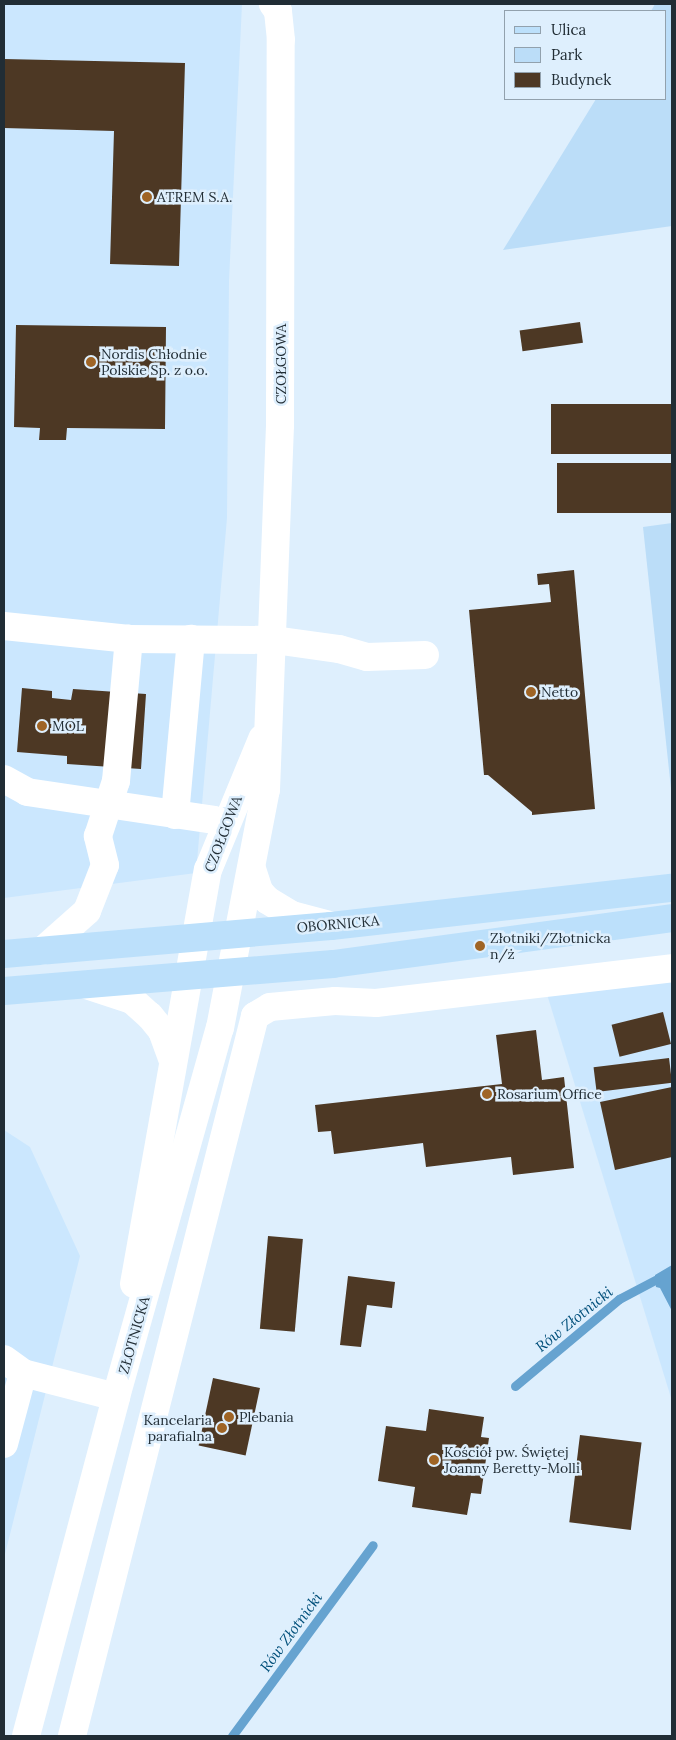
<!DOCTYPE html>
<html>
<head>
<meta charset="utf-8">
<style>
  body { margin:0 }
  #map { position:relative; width:676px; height:1740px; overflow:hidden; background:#deeffd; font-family:Lora,serif }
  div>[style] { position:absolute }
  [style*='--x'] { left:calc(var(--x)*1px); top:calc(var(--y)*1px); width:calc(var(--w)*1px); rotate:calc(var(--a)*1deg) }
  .built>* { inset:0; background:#cbe7fe }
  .green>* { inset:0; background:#bbddf8 }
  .water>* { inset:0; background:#66a3d0 }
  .stream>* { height:9px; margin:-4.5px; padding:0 4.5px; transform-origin:4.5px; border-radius:4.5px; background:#66a3d0 }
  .building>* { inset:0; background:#4d3824; transform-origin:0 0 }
  .minor>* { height:28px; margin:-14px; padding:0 14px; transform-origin:14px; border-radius:14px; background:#fff }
  .major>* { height:28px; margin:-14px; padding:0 14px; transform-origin:14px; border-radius:14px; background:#bce0fb }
  .dots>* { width:14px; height:14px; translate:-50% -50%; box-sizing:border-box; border:2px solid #deeffd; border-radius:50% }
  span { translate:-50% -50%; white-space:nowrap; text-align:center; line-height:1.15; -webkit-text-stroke:5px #deeffd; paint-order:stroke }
  .poi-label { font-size:14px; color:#212d35 }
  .left { translate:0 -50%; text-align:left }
  .right { translate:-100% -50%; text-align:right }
  .street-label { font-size:14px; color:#212d35 }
  .water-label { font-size:15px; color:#004f7a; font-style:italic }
  .frame { position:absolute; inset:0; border:5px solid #212d35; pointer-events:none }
  .legend { position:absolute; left:504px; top:10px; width:162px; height:90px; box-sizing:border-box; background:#deeffd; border:1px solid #92a1ad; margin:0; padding:6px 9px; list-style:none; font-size:15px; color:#212d35 }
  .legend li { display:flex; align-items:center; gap:10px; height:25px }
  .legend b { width:25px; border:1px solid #92a1ad }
</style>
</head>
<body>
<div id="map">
  <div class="built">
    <div style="clip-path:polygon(4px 4px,242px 4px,229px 281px,227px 518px,196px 873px,4px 898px)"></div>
    <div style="clip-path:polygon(672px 967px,672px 1401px,546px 991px)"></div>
    <div style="clip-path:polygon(4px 1130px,30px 1147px,80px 1256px,4px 1558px)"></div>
  </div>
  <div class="green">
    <div style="clip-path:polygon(655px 4px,672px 4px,672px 226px,503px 250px,596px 99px,665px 99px,665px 11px,651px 11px)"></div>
    <div style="clip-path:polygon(672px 523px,672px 798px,643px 527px)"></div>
  </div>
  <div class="water">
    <div style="clip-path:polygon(672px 1265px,672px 1311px,660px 1288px,656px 1287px,655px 1280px,655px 1275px)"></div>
  </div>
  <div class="stream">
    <div style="--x:515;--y:1386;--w:136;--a:-39.9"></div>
    <div style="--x:619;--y:1299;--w:41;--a:-27.8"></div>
    <div style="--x:232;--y:1736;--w:237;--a:-53.6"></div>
  </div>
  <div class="building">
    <div style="clip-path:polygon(4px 59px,185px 63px,179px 266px,110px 264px,114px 131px,4px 128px)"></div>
    <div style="left:580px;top:322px;width:21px;height:61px;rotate:82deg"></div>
    <div style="clip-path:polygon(16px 325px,166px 327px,165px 429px,67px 428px,66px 440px,39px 440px,40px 428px,14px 427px)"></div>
    <div style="left:672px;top:404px;width:50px;height:121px;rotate:90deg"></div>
    <div style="left:672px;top:463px;width:50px;height:115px;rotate:90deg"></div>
    <div style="clip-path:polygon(574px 570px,595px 809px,532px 815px,532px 812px,488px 775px,484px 775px,469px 610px,551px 602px,549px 584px,538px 585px,537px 574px)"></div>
    <div style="clip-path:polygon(22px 688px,52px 691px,52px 698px,71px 700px,73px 689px,146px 694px,141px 769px,67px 764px,67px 756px,17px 752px)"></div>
    <div style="left:663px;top:1012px;width:33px;height:53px;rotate:76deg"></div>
    <div style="clip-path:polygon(536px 1030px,542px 1080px,564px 1077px,574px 1168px,513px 1175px,511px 1157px,426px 1167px,423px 1143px,334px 1154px,331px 1131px,318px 1132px,315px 1105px,502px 1084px,496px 1035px)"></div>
    <div style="left:669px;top:1058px;width:25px;height:76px;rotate:83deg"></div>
    <div style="clip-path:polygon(672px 1087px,672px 1157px,615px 1170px,600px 1102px)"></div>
    <div style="left:268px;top:1236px;width:35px;height:93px;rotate:5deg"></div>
    <div style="clip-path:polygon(348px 1276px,395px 1282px,392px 1308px,367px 1305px,361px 1347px,340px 1345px)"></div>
    <div style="left:213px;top:1378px;width:48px;height:69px;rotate:12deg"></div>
    <div style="clip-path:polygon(429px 1409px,484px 1417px,481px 1437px,489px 1438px,481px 1494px,471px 1493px,467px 1515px,412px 1507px,415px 1487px,378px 1481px,386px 1426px,426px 1431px)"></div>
    <div style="left:580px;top:1435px;width:62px;height:88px;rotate:7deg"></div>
  </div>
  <div class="minor">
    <div style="--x:4;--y:626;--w:126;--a:5.9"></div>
    <div style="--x:4;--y:779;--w:26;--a:29"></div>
    <div style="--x:27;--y:792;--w:189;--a:8.5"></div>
    <div style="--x:214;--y:820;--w:13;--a:29"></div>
    <div style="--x:175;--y:815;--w:177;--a:-84.8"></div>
    <div style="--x:252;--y:869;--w:23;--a:72"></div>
    <div style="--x:259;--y:891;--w:12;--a:48"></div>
    <div style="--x:267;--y:900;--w:29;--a:31"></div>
    <div style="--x:292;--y:915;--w:39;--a:15"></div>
    <div style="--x:42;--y:951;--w:60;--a:-41.6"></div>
    <div style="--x:87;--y:911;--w:49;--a:-68.6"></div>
    <div style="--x:105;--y:865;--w:30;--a:-104"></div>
    <div style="--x:98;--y:836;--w:58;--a:-71.9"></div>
    <div style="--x:116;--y:781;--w:143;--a:-84.8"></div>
    <div style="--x:129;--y:639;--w:145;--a:0.4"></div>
    <div style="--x:274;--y:640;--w:66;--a:7.9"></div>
    <div style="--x:339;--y:649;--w:29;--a:16"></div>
    <div style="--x:367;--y:657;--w:58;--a:-2"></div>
    <div style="--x:86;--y:985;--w:48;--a:18.1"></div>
    <div style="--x:132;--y:1000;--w:24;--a:42"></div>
    <div style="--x:150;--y:1016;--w:19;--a:51"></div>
    <div style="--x:162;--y:1031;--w:32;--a:70"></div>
    <div style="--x:134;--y:1284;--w:421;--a:-79.9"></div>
    <div style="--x:208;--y:870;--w:142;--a:-67.6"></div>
    <div style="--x:4;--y:1359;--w:24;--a:36"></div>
    <div style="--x:23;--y:1373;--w:96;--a:14.5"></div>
    <div style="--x:4;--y:1444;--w:73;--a:-75"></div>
    <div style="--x:26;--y:1736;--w:351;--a:-75.1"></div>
    <div style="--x:116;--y:1397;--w:383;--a:-74.3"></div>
    <div style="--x:220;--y:1028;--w:242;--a:-79.1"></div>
    <div style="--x:266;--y:790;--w:365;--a:-87.8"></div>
    <div style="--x:280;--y:425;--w:385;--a:-89.9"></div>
    <div style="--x:281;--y:40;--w:29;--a:-96"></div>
    <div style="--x:278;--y:11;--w:9;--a:-126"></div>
    <div style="--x:72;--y:1736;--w:743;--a:-75.74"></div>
    <div style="--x:255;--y:1016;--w:17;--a:-31"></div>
    <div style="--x:270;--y:1007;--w:65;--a:-5.3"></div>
    <div style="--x:335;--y:1001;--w:41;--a:2.8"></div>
    <div style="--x:376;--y:1003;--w:298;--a:-6.7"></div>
  </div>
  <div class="major">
    <div style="--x:4;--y:954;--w:328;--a:-4.9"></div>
    <div style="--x:331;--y:926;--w:343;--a:-6.4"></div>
    <div style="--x:4;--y:991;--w:330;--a:-4.7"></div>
    <div style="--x:333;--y:964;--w:342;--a:-7.7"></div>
  </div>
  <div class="dots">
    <div style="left:147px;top:197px;background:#9f6425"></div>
    <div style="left:91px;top:362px;background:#9f6425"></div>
    <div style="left:531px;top:692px;background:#9f6425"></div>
    <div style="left:42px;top:726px;background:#9f6425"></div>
    <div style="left:480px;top:946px;background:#9f6425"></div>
    <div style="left:487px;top:1094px;background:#9f6425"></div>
    <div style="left:229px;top:1417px;background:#9f6425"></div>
    <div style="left:222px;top:1428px;background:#9f6425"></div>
    <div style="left:434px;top:1460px;background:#9f6425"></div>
  </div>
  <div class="poi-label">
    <span class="left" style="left:157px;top:197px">ATREM S.A.</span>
    <span class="left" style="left:101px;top:362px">Nordis Chłodnie<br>Polskie Sp. z o.o.</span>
    <span class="left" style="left:541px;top:692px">Netto</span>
    <span class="left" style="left:52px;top:726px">MOL</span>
    <span class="left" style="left:490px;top:946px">Złotniki/Złotnicka<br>n/ż</span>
    <span class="left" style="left:497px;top:1094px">Rosarium Office</span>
    <span class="left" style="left:239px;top:1417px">Plebania</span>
    <span class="right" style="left:212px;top:1428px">Kancelaria<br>parafialna</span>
    <span class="left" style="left:444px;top:1460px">Kościół pw. Świętej<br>Joanny Beretty-Molli</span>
  </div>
  <div class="street-label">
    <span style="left:281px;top:364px;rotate:-90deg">CZOŁGOWA</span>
    <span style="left:223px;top:834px;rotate:-69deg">CZOŁGOWA</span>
    <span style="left:338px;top:924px;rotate:-5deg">OBORNICKA</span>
    <span style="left:134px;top:1335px;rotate:-74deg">ZŁOTNICKA</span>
  </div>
  <div class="water-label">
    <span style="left:574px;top:1319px;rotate:-39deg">Rów Złotnicki</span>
    <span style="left:291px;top:1632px;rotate:-54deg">Rów Złotnicki</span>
  </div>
  <div class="frame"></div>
  <ul class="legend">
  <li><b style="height:6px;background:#bce0fb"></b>Ulica</li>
  <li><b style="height:14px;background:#bbddf8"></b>Park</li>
  <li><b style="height:14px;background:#4d3824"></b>Budynek</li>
  </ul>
</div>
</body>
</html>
